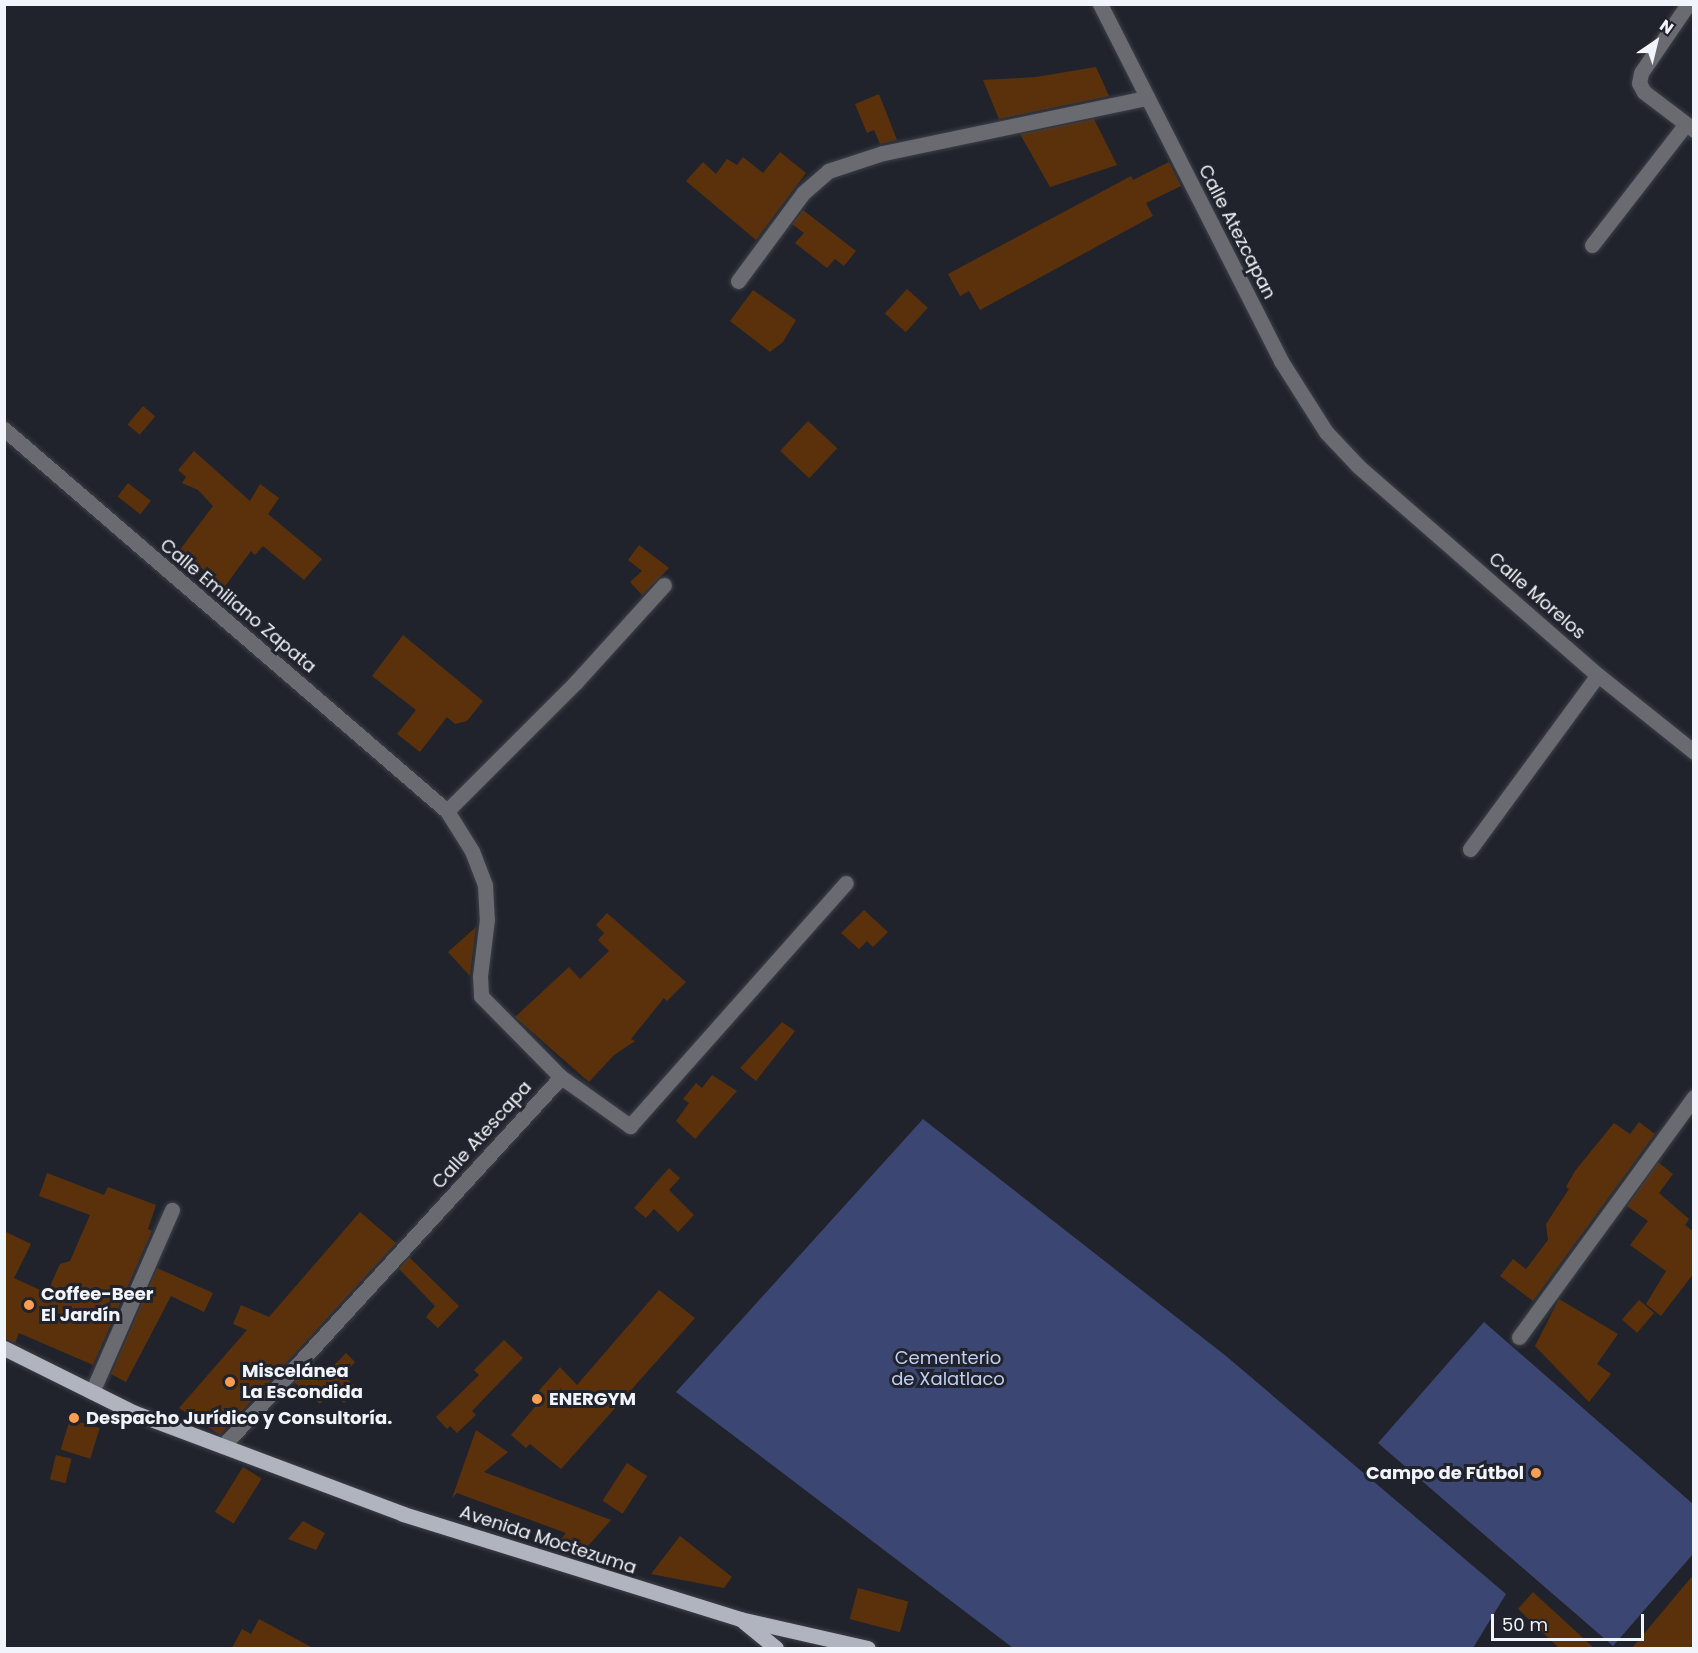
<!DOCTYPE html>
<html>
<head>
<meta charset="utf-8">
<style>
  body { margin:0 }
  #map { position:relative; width:1698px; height:1653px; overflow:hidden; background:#20232c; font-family:Poppins,sans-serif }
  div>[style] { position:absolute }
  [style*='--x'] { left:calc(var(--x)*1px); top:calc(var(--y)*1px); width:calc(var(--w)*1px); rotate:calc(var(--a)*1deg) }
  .green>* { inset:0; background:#3b4772 }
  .building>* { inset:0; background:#5b310b; transform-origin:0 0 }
  .roads { filter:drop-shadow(0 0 2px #3d4049) drop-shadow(0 0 2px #3d4049) }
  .minor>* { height:15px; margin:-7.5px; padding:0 7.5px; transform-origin:7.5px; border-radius:7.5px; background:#696b70 }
  .major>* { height:15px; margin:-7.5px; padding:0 7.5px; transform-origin:7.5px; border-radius:7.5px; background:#b0b4be }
  .dots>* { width:16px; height:16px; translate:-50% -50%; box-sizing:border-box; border:3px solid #20232c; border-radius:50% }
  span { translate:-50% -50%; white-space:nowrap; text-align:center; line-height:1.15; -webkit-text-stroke:6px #20232c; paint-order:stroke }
  .street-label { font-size:18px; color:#f1f4fa }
  .poi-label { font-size:18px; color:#f1f4fa; font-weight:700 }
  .left { translate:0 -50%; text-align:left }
  .right { translate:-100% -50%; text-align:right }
  .park-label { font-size:18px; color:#c2cef1 }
  .frame { position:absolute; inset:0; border:6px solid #f1f4fa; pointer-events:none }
  .north { position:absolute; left:1626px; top:12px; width:60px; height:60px; -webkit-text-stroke:4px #20232c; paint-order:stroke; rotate:35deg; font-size:16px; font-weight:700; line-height:24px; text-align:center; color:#f1f4fa }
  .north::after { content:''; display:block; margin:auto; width:21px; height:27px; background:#f1f4fa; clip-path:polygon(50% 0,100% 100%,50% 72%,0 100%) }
  .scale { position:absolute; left:1491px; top:1614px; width:153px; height:27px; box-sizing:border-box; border:3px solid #f1f4fa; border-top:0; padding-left:8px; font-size:18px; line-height:21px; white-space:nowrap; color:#f1f4fa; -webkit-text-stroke:4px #20232c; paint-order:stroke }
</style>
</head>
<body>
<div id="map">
  <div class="green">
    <div style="clip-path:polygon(923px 1119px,1226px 1356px,1506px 1594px,1473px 1648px,1013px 1648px,676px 1392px)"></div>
    <div style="clip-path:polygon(1484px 1322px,1693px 1504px,1693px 1554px,1613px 1646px,1378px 1443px)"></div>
  </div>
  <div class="building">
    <div style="clip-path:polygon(1096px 67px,1109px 96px,999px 119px,983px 80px,1036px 77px)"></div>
    <div style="clip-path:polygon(879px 94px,897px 140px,880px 144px,874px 130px,867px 133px,855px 104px)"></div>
    <div style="clip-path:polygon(1094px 119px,1117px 165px,1050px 187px,1020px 134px)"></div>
    <div style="clip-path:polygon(780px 152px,806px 173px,756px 240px,686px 181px,703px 162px,716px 174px,727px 159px,737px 165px,743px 157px,763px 173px)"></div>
    <div style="clip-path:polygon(1169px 162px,1181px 186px,1146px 203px,1153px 216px,980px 310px,969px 291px,960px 296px,948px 274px,1131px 176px,1133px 180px)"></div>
    <div style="clip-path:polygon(803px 210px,856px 251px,844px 266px,835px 259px,827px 268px,795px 243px,804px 233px,792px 224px)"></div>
    <div style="left:907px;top:289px;width:28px;height:33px;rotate:42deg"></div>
    <div style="clip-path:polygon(753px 290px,796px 320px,783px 342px,770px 352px,730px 321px)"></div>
    <div style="left:143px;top:406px;width:16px;height:24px;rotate:40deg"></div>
    <div style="left:808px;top:421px;width:40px;height:41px;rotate:43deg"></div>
    <div style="clip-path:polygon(194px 451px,250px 501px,260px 484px,279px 498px,268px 514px,322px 559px,304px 580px,263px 546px,255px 555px,251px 551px,220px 593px,208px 583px,213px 577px,179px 551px,213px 506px,198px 490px,182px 483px,186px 477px,178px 470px)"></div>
    <div style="left:128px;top:483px;width:29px;height:17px;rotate:38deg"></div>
    <div style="clip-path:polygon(639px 545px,669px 568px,642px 595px,630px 582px,642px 571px,628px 560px)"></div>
    <div style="clip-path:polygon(403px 635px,483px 701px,467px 721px,455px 724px,447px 717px,420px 752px,397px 734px,416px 710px,372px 676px)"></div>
    <div style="clip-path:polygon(864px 910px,888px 932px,873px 947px,867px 941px,859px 949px,841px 933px)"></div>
    <div style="clip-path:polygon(607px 913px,686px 982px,667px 1001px,664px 998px,631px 1039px,635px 1041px,614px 1055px,589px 1082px,515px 1017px,569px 967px,580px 979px,609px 951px,598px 940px,604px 933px,596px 925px)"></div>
    <div style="clip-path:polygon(476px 927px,470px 975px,470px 976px,448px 952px)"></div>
    <div style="clip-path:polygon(782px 1022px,795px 1031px,756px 1081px,740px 1068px)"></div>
    <div style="clip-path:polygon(712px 1075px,737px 1091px,695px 1139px,676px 1121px,689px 1103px,683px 1099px,696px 1083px,702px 1088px)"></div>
    <div style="clip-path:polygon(1639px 1122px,1655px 1134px,1533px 1301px,1500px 1276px,1513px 1259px,1526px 1269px,1548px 1240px,1546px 1224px,1569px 1189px,1566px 1187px,1575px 1171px,1614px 1123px,1630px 1134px)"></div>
    <div style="clip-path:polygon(1658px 1162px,1673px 1174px,1659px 1193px,1689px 1219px,1685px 1225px,1694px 1232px,1694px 1273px,1661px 1316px,1646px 1304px,1666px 1271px,1630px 1245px,1648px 1221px,1627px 1206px)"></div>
    <div style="clip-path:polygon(669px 1168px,680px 1178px,669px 1190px,694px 1215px,678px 1232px,654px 1209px,646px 1218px,634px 1208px)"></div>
    <div style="clip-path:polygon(47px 1173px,104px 1195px,108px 1187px,156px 1205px,148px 1229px,152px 1231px,93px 1365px,19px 1333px,15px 1343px,4px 1338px,4px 1231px,31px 1244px,14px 1278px,47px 1293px,60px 1264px,70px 1261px,90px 1215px,39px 1196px)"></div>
    <div style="clip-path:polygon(360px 1212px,396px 1243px,220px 1435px,179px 1408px,247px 1330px,233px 1324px,241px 1305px,269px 1317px)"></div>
    <div style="clip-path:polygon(409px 1257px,459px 1306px,438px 1328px,426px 1317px,435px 1306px,399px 1269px)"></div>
    <div style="clip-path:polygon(157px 1268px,213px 1293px,204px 1312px,171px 1296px,126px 1382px,111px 1374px)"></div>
    <div style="clip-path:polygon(659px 1290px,695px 1318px,561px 1469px,530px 1444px,526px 1448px,511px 1435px,540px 1401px,534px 1396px,560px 1367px,577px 1385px)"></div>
    <div style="clip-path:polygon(1559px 1299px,1618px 1334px,1597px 1364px,1611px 1374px,1589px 1402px,1535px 1346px)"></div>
    <div style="left:1639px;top:1300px;width:20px;height:26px;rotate:41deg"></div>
    <div style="clip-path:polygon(504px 1340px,523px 1358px,472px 1411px,476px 1415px,457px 1433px,450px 1426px,447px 1429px,436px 1417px,479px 1375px,474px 1370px)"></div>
    <div style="clip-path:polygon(346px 1353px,355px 1362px,344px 1375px,357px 1388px,344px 1403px,330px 1392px,320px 1404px,294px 1382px,306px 1370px,319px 1381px)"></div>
    <div style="left:70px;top:1419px;width:31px;height:32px;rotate:17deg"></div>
    <div style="clip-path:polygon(476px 1430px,508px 1452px,484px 1472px,611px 1520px,580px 1555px,554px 1548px,566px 1533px,457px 1493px,452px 1498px)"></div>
    <div style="left:56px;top:1455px;width:16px;height:25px;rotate:14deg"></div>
    <div style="left:627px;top:1463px;width:24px;height:45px;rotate:33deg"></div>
    <div style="left:243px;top:1467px;width:22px;height:53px;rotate:32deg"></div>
    <div style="clip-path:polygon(303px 1521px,325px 1533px,316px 1550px,288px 1539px)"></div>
    <div style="clip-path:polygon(680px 1536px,732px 1577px,724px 1588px,651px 1574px)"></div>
    <div style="clip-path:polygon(1694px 1574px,1694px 1648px,1632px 1648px)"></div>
    <div style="left:858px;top:1588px;width:52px;height:32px;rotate:15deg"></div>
    <div style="clip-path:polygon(1533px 1592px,1594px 1648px,1559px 1648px,1518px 1609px)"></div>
    <div style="clip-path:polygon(259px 1619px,313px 1648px,232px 1648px,242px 1629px,251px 1634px)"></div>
  </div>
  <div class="roads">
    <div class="minor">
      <div style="--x:1100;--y:4;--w:400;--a:63.1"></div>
      <div style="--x:1281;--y:361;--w:84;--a:57.6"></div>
      <div style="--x:1326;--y:432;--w:47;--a:46.7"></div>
      <div style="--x:1358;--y:466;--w:318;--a:41.1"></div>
      <div style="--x:1598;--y:675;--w:123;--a:38.7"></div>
      <div style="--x:1688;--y:4;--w:83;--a:124.3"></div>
      <div style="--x:1641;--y:73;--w:10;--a:101"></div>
      <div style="--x:1639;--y:83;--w:10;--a:61"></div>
      <div style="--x:1644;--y:92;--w:63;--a:37.2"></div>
      <div style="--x:1592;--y:245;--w:153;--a:-52.2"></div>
      <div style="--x:738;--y:281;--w:109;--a:-53.5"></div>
      <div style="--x:803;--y:193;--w:33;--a:-41"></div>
      <div style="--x:828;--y:171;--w:58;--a:-18.1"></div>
      <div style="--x:883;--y:153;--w:269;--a:-11.8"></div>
      <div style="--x:4;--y:429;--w:585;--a:40.77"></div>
      <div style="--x:447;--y:811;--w:47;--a:58"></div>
      <div style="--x:472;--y:851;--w:36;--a:69"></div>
      <div style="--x:485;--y:885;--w:34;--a:87"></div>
      <div style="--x:487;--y:919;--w:57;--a:97"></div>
      <div style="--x:480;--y:976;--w:20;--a:87"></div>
      <div style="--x:481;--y:996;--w:114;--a:45.4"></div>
      <div style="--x:561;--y:1077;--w:85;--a:35.4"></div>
      <div style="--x:630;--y:1126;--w:325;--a:-48.4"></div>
      <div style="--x:447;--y:811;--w:182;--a:-45"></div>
      <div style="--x:576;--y:682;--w:131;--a:-47.8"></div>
      <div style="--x:1470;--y:849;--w:216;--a:-53.7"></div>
      <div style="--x:1519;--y:1337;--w:297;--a:-53.9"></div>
      <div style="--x:92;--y:1392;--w:199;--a:-66.3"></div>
      <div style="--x:223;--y:1446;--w:500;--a:-47.51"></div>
    </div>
    <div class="major">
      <div style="--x:4;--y:1348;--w:146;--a:26.4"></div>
      <div style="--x:135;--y:1413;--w:286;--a:20.6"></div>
      <div style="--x:403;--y:1514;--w:353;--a:17.3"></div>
      <div style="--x:740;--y:1619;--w:131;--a:12.8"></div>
      <div style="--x:744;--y:1622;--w:41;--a:39.1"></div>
    </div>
  </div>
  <div class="dots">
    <div style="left:29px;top:1305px;background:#fb9e51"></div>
    <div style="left:230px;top:1382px;background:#fb9e51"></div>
    <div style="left:537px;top:1399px;background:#fb9e51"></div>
    <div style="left:74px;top:1418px;background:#fb9e51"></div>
    <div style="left:1536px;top:1473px;background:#fb9e51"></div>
  </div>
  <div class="street-label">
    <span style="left:1237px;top:232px;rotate:63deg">Calle Atezcapan</span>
    <span style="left:1537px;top:596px;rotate:41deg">Calle Morelos</span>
    <span style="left:238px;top:606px;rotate:40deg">Calle Emiliano Zapata</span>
    <span style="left:482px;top:1135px;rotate:-48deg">Calle Atescapa</span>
    <span style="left:548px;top:1540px;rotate:18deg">Avenida Moctezuma</span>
  </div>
  <div class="poi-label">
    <span class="left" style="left:41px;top:1305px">Coffee-Beer<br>El Jardín</span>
    <span class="left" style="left:242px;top:1382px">Miscelánea<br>La Escondida</span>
    <span class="left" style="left:549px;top:1399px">ENERGYM</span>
    <span class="left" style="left:86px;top:1418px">Despacho Jurídico y Consultoría.</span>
    <span class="right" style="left:1524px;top:1473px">Campo de Fútbol</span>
  </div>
  <div class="park-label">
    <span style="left:948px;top:1369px">Cementerio<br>de Xalatlaco</span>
  </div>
  <div class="frame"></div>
  <div class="north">N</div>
  <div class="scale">50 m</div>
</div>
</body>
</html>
